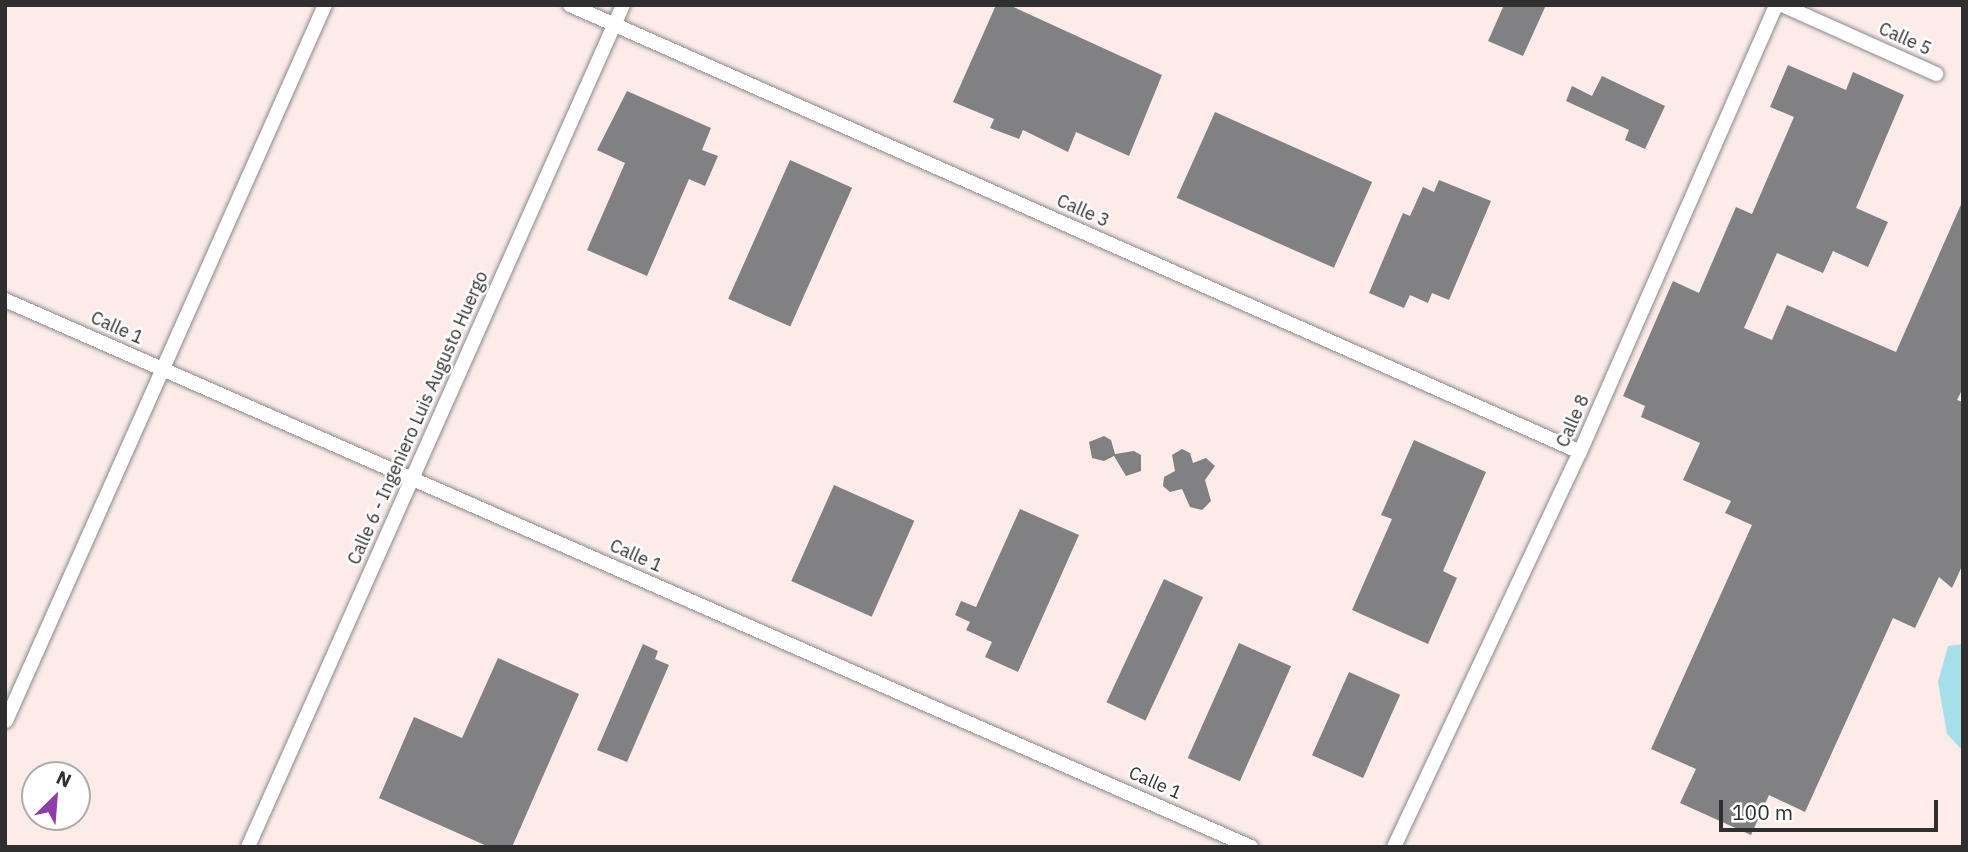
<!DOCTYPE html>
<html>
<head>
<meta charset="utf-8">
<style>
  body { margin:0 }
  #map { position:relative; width:1968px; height:852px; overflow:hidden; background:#f9f9fc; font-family:"IBM Plex Sans",sans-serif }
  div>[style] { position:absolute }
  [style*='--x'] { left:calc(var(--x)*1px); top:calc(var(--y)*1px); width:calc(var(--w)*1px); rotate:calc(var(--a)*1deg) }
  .industrial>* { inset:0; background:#fcebe9 }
  .water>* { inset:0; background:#a5dfe7 }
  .building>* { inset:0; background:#818183; transform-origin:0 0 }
  .roads { filter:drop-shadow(0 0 2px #89898c) drop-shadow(0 0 2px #89898c) }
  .minor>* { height:14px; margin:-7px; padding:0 7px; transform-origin:7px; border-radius:7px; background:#fff }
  span { translate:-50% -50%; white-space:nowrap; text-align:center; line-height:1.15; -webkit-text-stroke:5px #fff; paint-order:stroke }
  .street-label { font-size:18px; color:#2f2f30 }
  .frame { position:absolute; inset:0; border:7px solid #2f2f30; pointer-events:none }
  .north { position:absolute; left:21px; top:761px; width:70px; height:70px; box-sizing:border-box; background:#fff; border:2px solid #acacac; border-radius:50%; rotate:25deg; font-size:19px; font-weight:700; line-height:28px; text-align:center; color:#2f2f30 }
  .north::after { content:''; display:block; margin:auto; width:24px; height:32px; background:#8d3dac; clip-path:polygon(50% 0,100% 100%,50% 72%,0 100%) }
  .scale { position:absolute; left:1719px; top:800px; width:219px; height:32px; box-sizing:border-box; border:4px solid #2f2f30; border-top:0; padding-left:9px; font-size:21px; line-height:24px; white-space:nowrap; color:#2f2f30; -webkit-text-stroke:5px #fff; paint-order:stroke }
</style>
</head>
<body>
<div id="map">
  <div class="industrial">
    <div style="clip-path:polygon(evenodd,5px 5px,1963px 5px,1963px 847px,5px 847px,5px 5px,35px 775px,77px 775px,77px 817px,35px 817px,35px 775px)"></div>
  </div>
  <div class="water">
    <div style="clip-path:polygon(1963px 644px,1963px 751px,1947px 734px,1938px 682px,1948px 646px)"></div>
  </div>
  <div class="building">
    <div style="clip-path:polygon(996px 5px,1009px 5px,1162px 75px,1129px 156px,1076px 132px,1068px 152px,1023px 130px,1019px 139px,990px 128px,994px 119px,953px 102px)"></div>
    <div style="clip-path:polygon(1504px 5px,1546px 5px,1523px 56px,1488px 41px)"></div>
    <div style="clip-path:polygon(1788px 65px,1846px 90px,1853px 72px,1904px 95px,1856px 208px,1888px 222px,1868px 267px,1833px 251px,1823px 273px,1777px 253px,1744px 328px,1772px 340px,1787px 305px,1896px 352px,1963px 200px,1963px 388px,1957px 400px,1963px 402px,1963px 564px,1952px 588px,1939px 577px,1915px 628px,1893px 618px,1805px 812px,1769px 795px,1751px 835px,1680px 803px,1696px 769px,1651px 749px,1752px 525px,1725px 513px,1731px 501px,1683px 480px,1700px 443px,1641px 417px,1645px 406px,1623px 396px,1673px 281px,1699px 293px,1736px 207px,1752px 214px,1794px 117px,1770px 107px)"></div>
    <div style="clip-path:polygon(1602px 76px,1665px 106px,1645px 149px,1625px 140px,1629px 130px,1566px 101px,1572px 86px,1592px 96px)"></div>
    <div style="clip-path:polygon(627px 91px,711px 128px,702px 150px,718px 156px,705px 186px,689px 179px,647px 276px,587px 250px,625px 163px,597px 150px)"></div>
    <div style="left:1215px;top:112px;width:172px;height:94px;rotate:24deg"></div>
    <div style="left:790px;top:160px;width:68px;height:152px;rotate:24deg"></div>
    <div style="clip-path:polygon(1439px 180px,1491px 201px,1449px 300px,1432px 293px,1428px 303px,1410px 295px,1404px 308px,1369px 293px,1403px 213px,1410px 216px,1423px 187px,1434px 192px)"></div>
    <div style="clip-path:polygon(1104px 436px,1111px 440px,1115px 454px,1134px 451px,1141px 455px,1141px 471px,1126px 476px,1114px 456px,1104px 461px,1092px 458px,1089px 442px)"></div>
    <div style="clip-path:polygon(1414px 440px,1486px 472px,1443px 571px,1457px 578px,1428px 644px,1352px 610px,1392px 519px,1381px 515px)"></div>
    <div style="clip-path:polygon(1182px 449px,1190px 453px,1193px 463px,1206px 458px,1215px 466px,1205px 480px,1211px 501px,1202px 510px,1190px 507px,1182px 489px,1170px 492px,1163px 486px,1164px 477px,1175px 471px,1172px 455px)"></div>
    <div style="left:834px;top:485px;width:88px;height:105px;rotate:24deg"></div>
    <div style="clip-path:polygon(1020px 509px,1079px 535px,1018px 672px,985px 657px,992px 642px,966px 630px,970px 622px,955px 615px,961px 601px,976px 607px)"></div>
    <div style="left:1164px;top:579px;width:43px;height:136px;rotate:25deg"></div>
    <div style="left:1239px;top:643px;width:57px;height:126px;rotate:24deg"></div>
    <div style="clip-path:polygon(643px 644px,658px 651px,655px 659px,669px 665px,627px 762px,597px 750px)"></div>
    <div style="clip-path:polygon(498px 658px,579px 694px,512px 847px,489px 847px,379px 798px,414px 717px,462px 738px)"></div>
    <div style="left:1349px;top:672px;width:56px;height:91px;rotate:24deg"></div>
  </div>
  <div class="roads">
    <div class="minor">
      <div style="--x:570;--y:5;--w:1104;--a:23.87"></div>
      <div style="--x:1782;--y:5;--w:169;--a:24.1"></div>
      <div style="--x:5;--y:300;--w:1361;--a:23.7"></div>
      <div style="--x:6;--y:721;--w:784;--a:-65.99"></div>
      <div style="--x:248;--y:847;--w:922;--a:-65.99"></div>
      <div style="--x:1394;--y:847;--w:437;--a:-64.8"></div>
      <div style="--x:1580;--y:452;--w:488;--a:-66.3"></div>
    </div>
  </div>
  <div class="street-label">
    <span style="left:1905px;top:39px;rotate:24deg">Calle 5</span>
    <span style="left:1083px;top:211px;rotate:24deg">Calle 3</span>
    <span style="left:117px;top:328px;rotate:24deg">Calle 1</span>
    <span style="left:418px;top:418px;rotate:-66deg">Calle 6 - Ingeniero Luis Augusto Huergo</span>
    <span style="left:1573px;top:421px;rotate:-66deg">Calle 8</span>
    <span style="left:636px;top:556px;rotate:24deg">Calle 1</span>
    <span style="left:1155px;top:783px;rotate:24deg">Calle 1</span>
  </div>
  <div class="frame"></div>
  <div class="north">N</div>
  <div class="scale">100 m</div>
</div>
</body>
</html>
